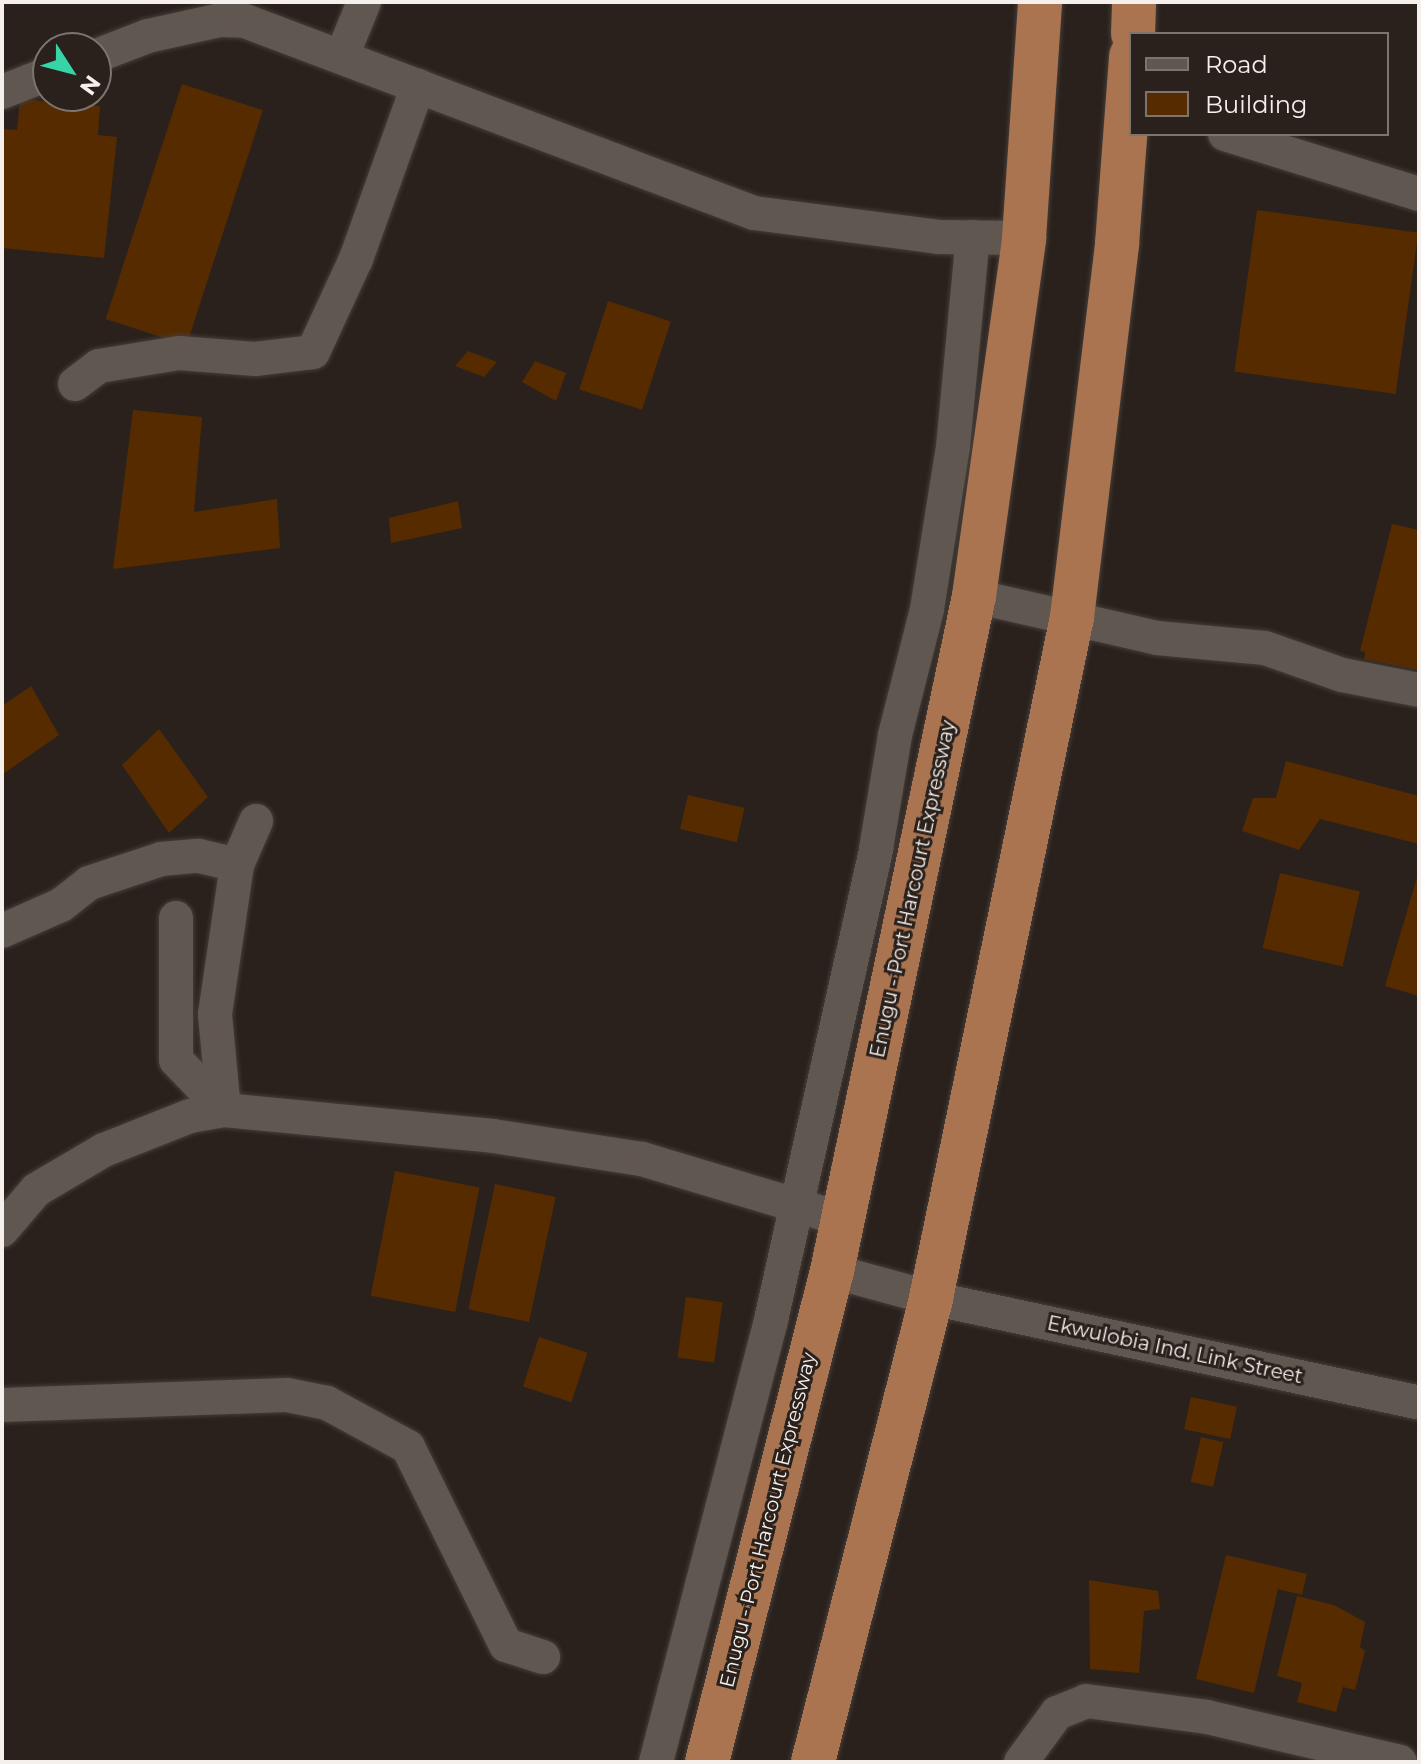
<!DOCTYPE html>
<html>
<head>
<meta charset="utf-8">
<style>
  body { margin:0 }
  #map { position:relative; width:1421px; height:1764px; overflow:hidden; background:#2a211c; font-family:Montserrat,sans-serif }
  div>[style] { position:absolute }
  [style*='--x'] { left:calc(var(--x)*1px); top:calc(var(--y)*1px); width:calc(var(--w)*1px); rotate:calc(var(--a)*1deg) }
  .building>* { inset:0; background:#562b00; transform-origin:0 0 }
  .roads { filter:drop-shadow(0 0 2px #443d39) drop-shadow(0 0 2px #443d39) }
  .minor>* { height:34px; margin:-17px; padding:0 17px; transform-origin:17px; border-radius:17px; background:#615751 }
  .trunk>* { height:44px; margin:-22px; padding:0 22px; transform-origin:22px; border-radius:22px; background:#aa7451 }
  span { translate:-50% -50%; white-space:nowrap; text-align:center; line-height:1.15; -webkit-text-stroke:6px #2a211c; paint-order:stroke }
  .street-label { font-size:20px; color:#f6f0ec }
  .frame { position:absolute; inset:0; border:4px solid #f6f0ec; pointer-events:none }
  .legend { position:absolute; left:1129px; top:32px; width:260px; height:104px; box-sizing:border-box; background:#2a211c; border:2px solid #7c746f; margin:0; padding:10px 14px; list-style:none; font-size:24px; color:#f6f0ec }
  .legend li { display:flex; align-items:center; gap:16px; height:40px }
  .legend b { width:40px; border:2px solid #7c746f }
  .north { position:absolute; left:32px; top:32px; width:80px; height:80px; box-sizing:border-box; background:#2a211c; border:2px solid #7c746f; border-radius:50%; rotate:126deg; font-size:22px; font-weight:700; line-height:32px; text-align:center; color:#f6f0ec }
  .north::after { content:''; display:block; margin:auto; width:28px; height:36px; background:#36d4a7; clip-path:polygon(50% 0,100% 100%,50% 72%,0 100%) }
</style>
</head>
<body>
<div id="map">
  <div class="building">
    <div style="left:182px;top:84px;width:85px;height:247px;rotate:18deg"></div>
    <div style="clip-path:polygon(20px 99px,100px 106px,98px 135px,117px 137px,104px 258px,2px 248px,2px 129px,17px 130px)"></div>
    <div style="left:1257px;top:210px;width:163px;height:163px;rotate:8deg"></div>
    <div style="left:608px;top:301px;width:66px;height:93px;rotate:18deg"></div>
    <div style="clip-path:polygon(468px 351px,497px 362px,484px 377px,455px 366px)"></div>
    <div style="clip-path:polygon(535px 361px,566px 373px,556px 401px,522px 382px)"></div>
    <div style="clip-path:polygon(133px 410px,202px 417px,194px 512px,277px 499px,280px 548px,113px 569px)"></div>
    <div style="clip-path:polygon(458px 501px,462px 528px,391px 543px,389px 518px)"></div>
    <div style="clip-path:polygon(1392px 524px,1419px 530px,1419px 670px,1364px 659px,1365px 652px,1360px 651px)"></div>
    <div style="clip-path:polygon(31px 686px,59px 735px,3px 774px,2px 706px)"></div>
    <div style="clip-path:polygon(159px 729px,208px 797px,169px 833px,122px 765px)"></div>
    <div style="clip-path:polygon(1286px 761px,1419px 796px,1419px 844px,1320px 819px,1299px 850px,1242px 831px,1253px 798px,1276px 798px)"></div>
    <div style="left:688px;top:795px;width:58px;height:35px;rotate:13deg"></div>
    <div style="left:1280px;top:873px;width:82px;height:77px;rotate:13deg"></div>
    <div style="clip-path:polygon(1418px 874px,1419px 874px,1419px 996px,1385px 986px)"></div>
    <div style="left:395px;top:1171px;width:86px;height:127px;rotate:11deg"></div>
    <div style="left:495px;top:1184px;width:62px;height:128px;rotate:12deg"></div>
    <div style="left:686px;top:1297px;width:37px;height:61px;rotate:8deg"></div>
    <div style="left:539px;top:1337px;width:51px;height:52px;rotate:18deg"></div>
    <div style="left:1191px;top:1397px;width:47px;height:33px;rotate:12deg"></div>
    <div style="left:1201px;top:1437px;width:23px;height:46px;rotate:13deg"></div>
    <div style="clip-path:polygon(1226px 1555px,1307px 1574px,1302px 1595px,1278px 1589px,1254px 1693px,1196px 1679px)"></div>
    <div style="clip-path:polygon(1089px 1580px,1158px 1591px,1160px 1609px,1144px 1611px,1139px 1673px,1090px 1669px)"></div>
    <div style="clip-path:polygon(1297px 1596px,1334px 1605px,1365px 1622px,1360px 1647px,1365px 1651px,1355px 1690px,1343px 1687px,1336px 1712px,1297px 1702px,1302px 1683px,1277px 1676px)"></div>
  </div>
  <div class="roads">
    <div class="minor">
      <div style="--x:96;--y:56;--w:56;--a:-21"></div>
      <div style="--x:148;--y:36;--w:74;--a:-12.5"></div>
      <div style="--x:220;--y:20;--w:25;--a:2"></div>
      <div style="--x:245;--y:21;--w:544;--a:20.67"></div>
      <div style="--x:754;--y:213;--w:186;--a:7.4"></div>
      <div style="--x:938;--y:237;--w:86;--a:0.7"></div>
      <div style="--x:342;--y:56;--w:58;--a:-67.8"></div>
      <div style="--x:2;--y:92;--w:49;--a:-21.4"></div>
      <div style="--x:1225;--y:134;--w:203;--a:17.2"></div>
      <div style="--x:75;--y:384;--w:30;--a:-37"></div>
      <div style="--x:99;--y:366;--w:81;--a:-9.2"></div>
      <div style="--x:179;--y:353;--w:76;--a:4.5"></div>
      <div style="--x:255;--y:359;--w:58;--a:-6.9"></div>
      <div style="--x:313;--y:352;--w:102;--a:-65.2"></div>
      <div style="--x:356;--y:259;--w:184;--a:-70.3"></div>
      <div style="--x:974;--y:596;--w:188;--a:12.9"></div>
      <div style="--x:1157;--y:638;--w:108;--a:5.3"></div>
      <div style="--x:1265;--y:648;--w:82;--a:19.3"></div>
      <div style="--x:1342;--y:675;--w:78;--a:11"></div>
      <div style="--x:176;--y:918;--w:142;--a:90"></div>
      <div style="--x:176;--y:1060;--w:69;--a:46.2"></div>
      <div style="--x:2;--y:931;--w:64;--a:-23.8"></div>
      <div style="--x:61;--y:905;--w:36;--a:-38"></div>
      <div style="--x:89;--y:883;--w:76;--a:-18.4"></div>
      <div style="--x:161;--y:859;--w:38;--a:-5"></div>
      <div style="--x:199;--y:856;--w:39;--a:13"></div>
      <div style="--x:224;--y:1110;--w:96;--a:-95.4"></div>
      <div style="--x:215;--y:1014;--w:151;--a:-81.6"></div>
      <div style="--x:237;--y:865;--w:48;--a:-66.6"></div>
      <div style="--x:2;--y:1230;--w:52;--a:-49.6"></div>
      <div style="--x:36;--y:1190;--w:79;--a:-30.5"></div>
      <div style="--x:104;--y:1150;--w:92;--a:-21.6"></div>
      <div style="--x:190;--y:1116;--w:35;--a:-10"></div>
      <div style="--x:224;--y:1110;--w:270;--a:5.5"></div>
      <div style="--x:493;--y:1136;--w:151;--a:8.8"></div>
      <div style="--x:642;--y:1159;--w:209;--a:16.7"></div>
      <div style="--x:832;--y:1271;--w:103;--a:15.3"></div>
      <div style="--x:931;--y:1298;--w:499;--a:12.1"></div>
      <div style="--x:2;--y:1405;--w:285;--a:-2"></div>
      <div style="--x:287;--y:1395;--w:41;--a:11.3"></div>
      <div style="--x:327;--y:1403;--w:92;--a:28.5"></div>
      <div style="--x:408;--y:1447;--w:221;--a:63.7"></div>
      <div style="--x:506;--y:1645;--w:39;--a:18"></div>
      <div style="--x:656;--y:1762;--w:457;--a:-75.4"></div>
      <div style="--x:771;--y:1320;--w:483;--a:-77.4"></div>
      <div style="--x:876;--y:849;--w:116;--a:-80.5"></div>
      <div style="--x:895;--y:735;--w:130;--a:-75.7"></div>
      <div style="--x:927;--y:609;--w:164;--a:-80.9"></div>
      <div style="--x:953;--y:447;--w:211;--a:-84.6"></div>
      <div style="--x:1021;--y:1762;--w:61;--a:-53.7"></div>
      <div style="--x:1057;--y:1713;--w:31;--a:-22"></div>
      <div style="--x:1086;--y:1701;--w:122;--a:7.5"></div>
      <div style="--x:1207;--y:1717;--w:198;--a:13.1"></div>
    </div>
    <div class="trunk">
      <div style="--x:1133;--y:34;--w:32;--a:-88"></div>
      <div style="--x:707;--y:1762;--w:507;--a:-75.72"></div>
      <div style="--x:832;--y:1271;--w:690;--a:-78.12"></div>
      <div style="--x:974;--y:596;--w:361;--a:-82"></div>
      <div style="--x:1024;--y:238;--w:237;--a:-86.1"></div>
      <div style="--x:813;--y:1762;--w:479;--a:-75.7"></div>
      <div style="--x:931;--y:1298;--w:695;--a:-78.3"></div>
      <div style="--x:1072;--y:617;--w:376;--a:-83.1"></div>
      <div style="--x:1117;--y:244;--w:189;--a:-85.7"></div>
    </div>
  </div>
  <div class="street-label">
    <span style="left:913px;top:889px;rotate:-78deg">Enugu - Port Harcourt Expressway</span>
    <span style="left:1175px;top:1350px;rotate:12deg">Ekwulobia Ind. Link Street</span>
    <span style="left:768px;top:1520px;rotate:-76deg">Enugu - Port Harcourt Expressway</span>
  </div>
  <div class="frame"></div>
  <ul class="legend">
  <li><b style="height:10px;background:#615751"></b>Road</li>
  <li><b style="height:22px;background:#562b00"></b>Building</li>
  </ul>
  <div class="north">N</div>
</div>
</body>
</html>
